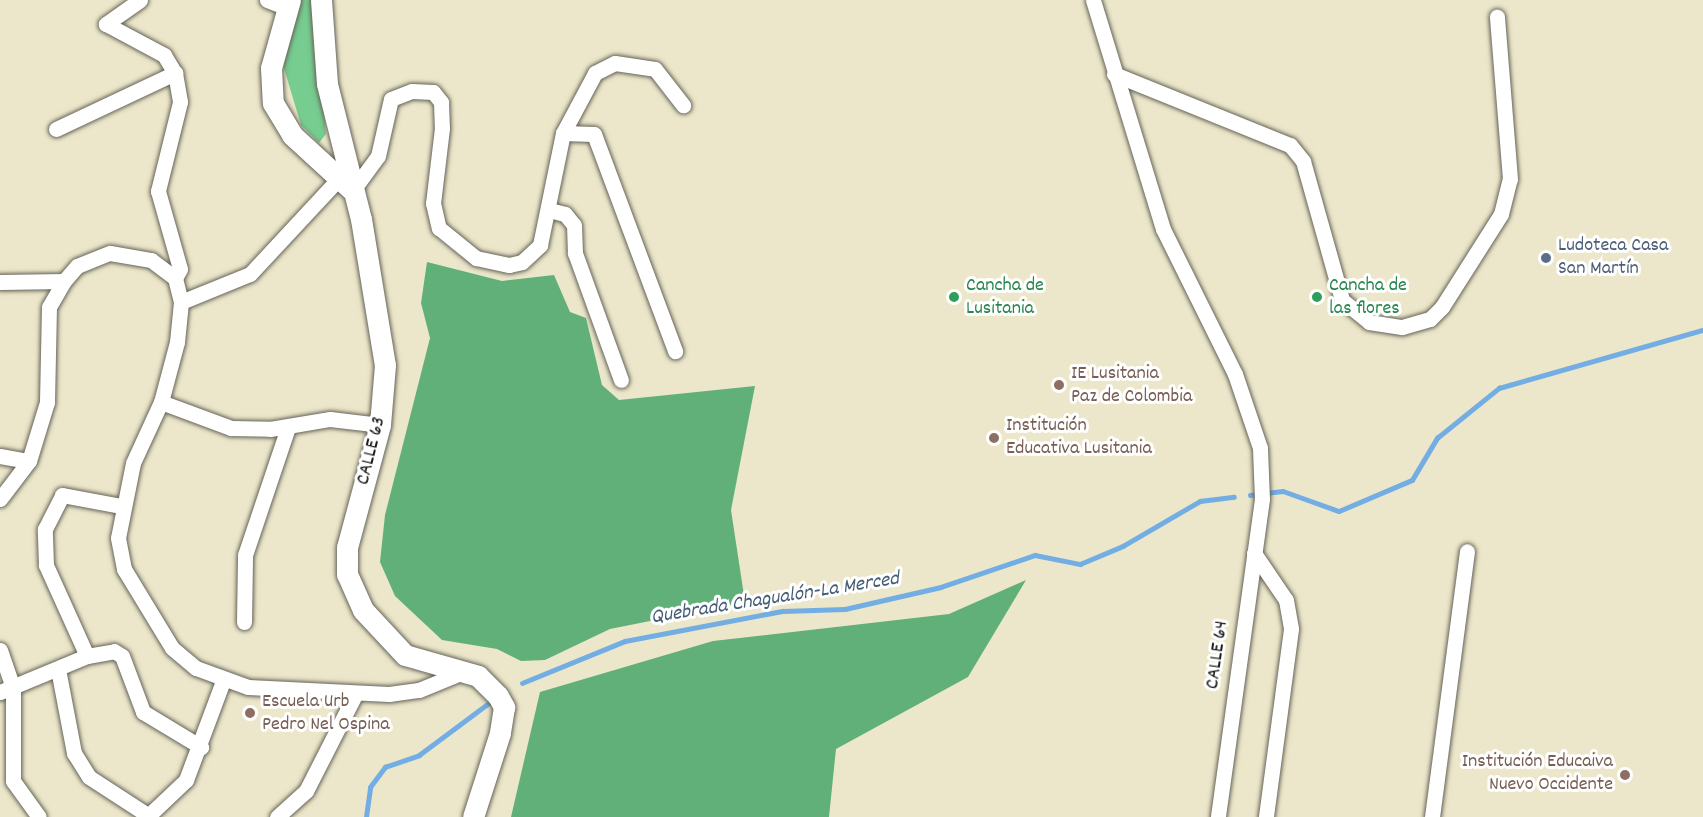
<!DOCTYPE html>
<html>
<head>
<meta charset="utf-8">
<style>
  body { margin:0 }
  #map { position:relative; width:1703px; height:817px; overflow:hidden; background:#ece7ca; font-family:Dekko,sans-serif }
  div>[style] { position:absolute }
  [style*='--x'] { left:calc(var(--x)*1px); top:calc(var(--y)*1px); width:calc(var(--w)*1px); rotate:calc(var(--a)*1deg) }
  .green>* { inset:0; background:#77cc90 }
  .forest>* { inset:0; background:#61b07a }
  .stream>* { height:4.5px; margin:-2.25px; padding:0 2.25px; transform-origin:2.25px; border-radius:2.25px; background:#72ade3 }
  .roads { filter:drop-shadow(0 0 2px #656359) drop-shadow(0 0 2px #656359) }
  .minor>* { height:15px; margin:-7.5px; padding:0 7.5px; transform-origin:7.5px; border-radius:7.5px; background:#fff }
  .secondary>* { height:21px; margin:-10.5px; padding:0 10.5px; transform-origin:10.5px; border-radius:10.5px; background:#fff }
  .dots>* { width:16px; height:16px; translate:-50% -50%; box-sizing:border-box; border:3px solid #fff; border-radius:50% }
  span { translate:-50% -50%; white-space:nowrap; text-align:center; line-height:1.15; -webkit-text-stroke:6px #fff; paint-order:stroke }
  .service-label { font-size:20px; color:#4e5e75 }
  .left { translate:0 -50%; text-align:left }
  .leisure-label { font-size:20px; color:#27864d }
  .education-label { font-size:20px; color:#785e54 }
  .right { translate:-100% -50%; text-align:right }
  .street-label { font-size:20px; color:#1c1c1c }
  .water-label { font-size:21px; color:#435d76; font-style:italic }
</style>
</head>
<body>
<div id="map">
  <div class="green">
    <div style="clip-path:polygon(301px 0,313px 0,326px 134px,319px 143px,301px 125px,283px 65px)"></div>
  </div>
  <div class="forest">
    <div style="clip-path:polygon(427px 262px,502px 281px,554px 275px,570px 312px,586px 318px,602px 385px,619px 400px,755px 386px,731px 510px,745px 602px,610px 629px,545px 660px,521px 661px,497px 649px,442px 640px,395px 596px,380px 562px,385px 515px,430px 338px,421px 303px)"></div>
    <div style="clip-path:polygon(1026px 580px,968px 677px,836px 749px,829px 817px,511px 817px,540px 692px,713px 641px,949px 614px)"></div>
  </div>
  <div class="stream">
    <div style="--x:1250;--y:495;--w:33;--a:-7"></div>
    <div style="--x:1283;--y:491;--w:59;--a:19.7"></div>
    <div style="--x:1339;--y:511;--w:79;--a:-23"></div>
    <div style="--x:1412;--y:480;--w:49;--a:-59.2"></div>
    <div style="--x:1437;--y:438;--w:80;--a:-38.9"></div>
    <div style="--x:1499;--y:388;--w:212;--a:-15.9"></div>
    <div style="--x:522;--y:683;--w:111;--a:-22.2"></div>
    <div style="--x:625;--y:641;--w:161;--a:-10.8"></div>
    <div style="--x:783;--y:611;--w:62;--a:-1.8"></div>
    <div style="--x:845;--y:609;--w:98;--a:-12.9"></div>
    <div style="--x:941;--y:587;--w:99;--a:-18.8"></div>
    <div style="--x:1035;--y:555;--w:46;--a:11.3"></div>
    <div style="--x:1080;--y:564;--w:47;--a:-22.7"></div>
    <div style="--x:1123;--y:546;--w:89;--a:-30.3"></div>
    <div style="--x:1200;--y:501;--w:34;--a:-7"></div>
    <div style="--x:366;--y:817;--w:30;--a:-82"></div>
    <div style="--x:370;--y:787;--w:25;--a:-53"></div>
    <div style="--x:385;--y:767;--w:36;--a:-19"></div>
    <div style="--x:419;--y:755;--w:94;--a:-36.7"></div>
  </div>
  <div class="roads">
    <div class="minor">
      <div style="--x:140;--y:0;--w:42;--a:144.8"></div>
      <div style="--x:106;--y:24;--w:66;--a:28.1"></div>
      <div style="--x:164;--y:55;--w:21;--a:59"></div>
      <div style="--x:175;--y:73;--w:29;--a:80"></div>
      <div style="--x:180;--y:102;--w:92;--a:103.9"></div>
      <div style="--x:158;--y:191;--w:81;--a:74.2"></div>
      <div style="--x:180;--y:269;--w:10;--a:119"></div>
      <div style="--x:267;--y:0;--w:22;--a:21"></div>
      <div style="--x:1093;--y:0;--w:239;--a:73"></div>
      <div style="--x:1163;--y:229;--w:162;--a:63.6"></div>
      <div style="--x:1235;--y:374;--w:78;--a:71.3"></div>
      <div style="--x:1260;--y:448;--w:51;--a:87.8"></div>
      <div style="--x:1262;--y:499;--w:321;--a:97.9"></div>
      <div style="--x:1114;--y:74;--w:190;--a:22"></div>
      <div style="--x:1290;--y:145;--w:21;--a:51"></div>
      <div style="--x:1303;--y:161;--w:144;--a:74.3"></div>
      <div style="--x:1342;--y:300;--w:35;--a:39"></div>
      <div style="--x:1369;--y:322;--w:33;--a:9"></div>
      <div style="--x:1402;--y:327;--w:29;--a:-16"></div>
      <div style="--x:1430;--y:319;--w:17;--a:-45"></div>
      <div style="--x:1442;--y:307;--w:110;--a:-57.6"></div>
      <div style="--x:1501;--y:214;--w:36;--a:-76"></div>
      <div style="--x:1510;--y:179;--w:163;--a:-94.6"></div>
      <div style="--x:56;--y:129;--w:132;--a:-25.2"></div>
      <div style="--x:563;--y:133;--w:31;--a:2"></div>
      <div style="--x:594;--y:134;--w:232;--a:69.5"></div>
      <div style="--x:353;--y:190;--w:42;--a:-53.7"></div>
      <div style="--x:378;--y:156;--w:58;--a:-77.2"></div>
      <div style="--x:391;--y:99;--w:22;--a:-21"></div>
      <div style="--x:412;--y:91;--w:21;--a:3"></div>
      <div style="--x:433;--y:92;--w:13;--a:51"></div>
      <div style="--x:441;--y:102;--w:26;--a:88"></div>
      <div style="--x:442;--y:128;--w:76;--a:96.8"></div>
      <div style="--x:433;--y:203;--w:26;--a:77"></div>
      <div style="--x:439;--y:228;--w:48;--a:39"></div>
      <div style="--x:476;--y:258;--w:34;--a:12"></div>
      <div style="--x:509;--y:265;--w:13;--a:-13"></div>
      <div style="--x:522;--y:262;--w:25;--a:-43"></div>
      <div style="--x:540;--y:245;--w:114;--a:-78.4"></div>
      <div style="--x:563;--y:133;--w:68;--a:-61.9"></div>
      <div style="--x:595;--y:73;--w:22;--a:-27"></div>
      <div style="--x:615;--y:63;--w:40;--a:8.5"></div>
      <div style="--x:655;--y:69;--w:46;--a:52.1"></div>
      <div style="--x:549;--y:210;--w:16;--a:14"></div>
      <div style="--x:565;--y:214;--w:14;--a:51"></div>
      <div style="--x:574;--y:225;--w:28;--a:88"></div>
      <div style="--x:575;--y:253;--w:135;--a:70.1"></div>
      <div style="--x:0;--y:282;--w:64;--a:-0.9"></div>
      <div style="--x:181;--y:302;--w:74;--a:-22.1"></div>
      <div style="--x:250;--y:274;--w:132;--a:-47.1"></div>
      <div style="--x:161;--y:402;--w:75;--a:20.4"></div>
      <div style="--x:231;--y:428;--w:39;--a:1"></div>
      <div style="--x:270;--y:429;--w:61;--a:-9.5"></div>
      <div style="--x:330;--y:419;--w:50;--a:6.8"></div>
      <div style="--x:0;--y:456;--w:29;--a:10"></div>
      <div style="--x:0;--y:499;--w:48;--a:-52.7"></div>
      <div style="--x:29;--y:461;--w:62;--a:-73"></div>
      <div style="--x:47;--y:402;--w:95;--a:-88.8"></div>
      <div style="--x:49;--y:307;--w:30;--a:-60"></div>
      <div style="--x:64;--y:281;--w:20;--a:-49"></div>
      <div style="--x:77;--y:266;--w:35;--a:-22"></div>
      <div style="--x:110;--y:253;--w:42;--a:9.7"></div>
      <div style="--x:151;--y:260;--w:30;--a:37"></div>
      <div style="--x:175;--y:278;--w:25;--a:76"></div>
      <div style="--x:181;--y:302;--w:40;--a:95.7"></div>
      <div style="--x:177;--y:342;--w:62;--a:104.9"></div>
      <div style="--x:161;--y:402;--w:67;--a:114.7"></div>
      <div style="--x:133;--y:463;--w:76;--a:101.3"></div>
      <div style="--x:118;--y:538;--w:32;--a:79"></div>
      <div style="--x:124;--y:569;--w:92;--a:58.7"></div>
      <div style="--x:172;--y:648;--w:31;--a:40"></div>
      <div style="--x:196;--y:668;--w:55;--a:20.1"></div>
      <div style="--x:248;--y:687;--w:141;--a:2.8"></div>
      <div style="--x:389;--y:694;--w:30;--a:-8"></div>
      <div style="--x:419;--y:690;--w:50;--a:-22.4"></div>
      <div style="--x:1254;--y:553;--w:57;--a:55.8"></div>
      <div style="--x:1286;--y:600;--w:29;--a:80"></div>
      <div style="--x:1291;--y:629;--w:190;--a:97.6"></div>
      <div style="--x:244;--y:622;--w:67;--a:-89.1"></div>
      <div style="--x:245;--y:555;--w:135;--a:-71.4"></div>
      <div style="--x:0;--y:650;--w:39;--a:71"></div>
      <div style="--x:13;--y:687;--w:94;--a:90"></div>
      <div style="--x:13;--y:781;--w:44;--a:54.2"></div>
      <div style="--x:87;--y:656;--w:100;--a:-114.3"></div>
      <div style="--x:46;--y:565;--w:36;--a:-92"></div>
      <div style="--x:45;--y:529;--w:38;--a:-63"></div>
      <div style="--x:62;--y:495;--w:60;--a:10.6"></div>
      <div style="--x:58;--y:669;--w:86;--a:79.2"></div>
      <div style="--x:74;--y:753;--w:28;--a:58"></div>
      <div style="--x:89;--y:777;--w:72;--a:33"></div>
      <div style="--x:0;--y:692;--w:94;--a:-22.5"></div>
      <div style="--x:87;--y:656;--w:27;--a:-10"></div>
      <div style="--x:114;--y:651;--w:9;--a:32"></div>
      <div style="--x:122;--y:656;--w:60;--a:69.4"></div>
      <div style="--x:143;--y:712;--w:68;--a:31.1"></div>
      <div style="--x:147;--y:817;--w:54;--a:-43.5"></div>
      <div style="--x:186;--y:780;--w:106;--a:-69.5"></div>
      <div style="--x:277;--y:817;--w:39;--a:-42"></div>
      <div style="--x:306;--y:791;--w:108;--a:-63"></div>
      <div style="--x:1432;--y:817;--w:268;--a:-82.5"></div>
    </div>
    <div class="secondary">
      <div style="--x:290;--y:0;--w:71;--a:105.6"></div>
      <div style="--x:271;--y:68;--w:35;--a:87"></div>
      <div style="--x:273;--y:103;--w:37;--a:59"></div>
      <div style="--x:292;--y:135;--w:81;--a:42.5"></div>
      <div style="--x:321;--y:0;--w:84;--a:85.9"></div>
      <div style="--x:327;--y:84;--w:139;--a:75.9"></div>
      <div style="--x:361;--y:219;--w:148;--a:80.7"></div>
      <div style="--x:385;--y:365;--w:60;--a:94.8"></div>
      <div style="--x:380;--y:425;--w:126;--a:105.1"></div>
      <div style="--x:347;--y:547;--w:27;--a:90"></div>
      <div style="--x:347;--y:574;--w:39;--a:66"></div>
      <div style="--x:363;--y:610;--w:62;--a:47"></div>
      <div style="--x:405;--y:655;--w:76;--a:16"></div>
      <div style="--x:478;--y:676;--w:28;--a:45"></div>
      <div style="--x:498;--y:696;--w:13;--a:61"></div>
      <div style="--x:504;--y:707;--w:26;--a:99"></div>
      <div style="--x:500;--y:733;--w:88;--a:107.8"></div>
    </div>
  </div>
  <div class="dots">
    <div style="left:1546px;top:258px;background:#5c6f8a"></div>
    <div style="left:954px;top:297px;background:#2e9e5b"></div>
    <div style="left:1317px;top:297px;background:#2e9e5b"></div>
    <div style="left:1059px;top:385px;background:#8d6e63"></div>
    <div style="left:994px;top:438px;background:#8d6e63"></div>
    <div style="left:250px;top:713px;background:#8d6e63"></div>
    <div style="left:1625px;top:775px;background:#8d6e63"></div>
  </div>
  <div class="service-label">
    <span class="left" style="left:1558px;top:258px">Ludoteca Casa<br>San Martín</span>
  </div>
  <div class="leisure-label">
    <span class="left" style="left:966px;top:298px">Cancha de<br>Lusitania</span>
    <span class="left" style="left:1329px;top:298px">Cancha de<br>las flores</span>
  </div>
  <div class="education-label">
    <span class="left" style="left:1071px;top:386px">IE Lusitania<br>Paz de Colombia</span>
    <span class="left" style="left:1006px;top:438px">Institución<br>Educativa Lusitania</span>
    <span class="left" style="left:262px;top:714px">Escuela Urb<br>Pedro Nel Ospina</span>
    <span class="right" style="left:1613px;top:774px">Institución Educaiva<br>Nuevo Occidente</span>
  </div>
  <div class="street-label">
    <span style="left:372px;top:451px;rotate:-76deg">CALLE 63</span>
    <span style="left:1218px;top:655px;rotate:-82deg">CALLE 64</span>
  </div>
  <div class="water-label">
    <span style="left:775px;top:599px;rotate:-9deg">Quebrada Chagualón-La Merced</span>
  </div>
</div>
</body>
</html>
